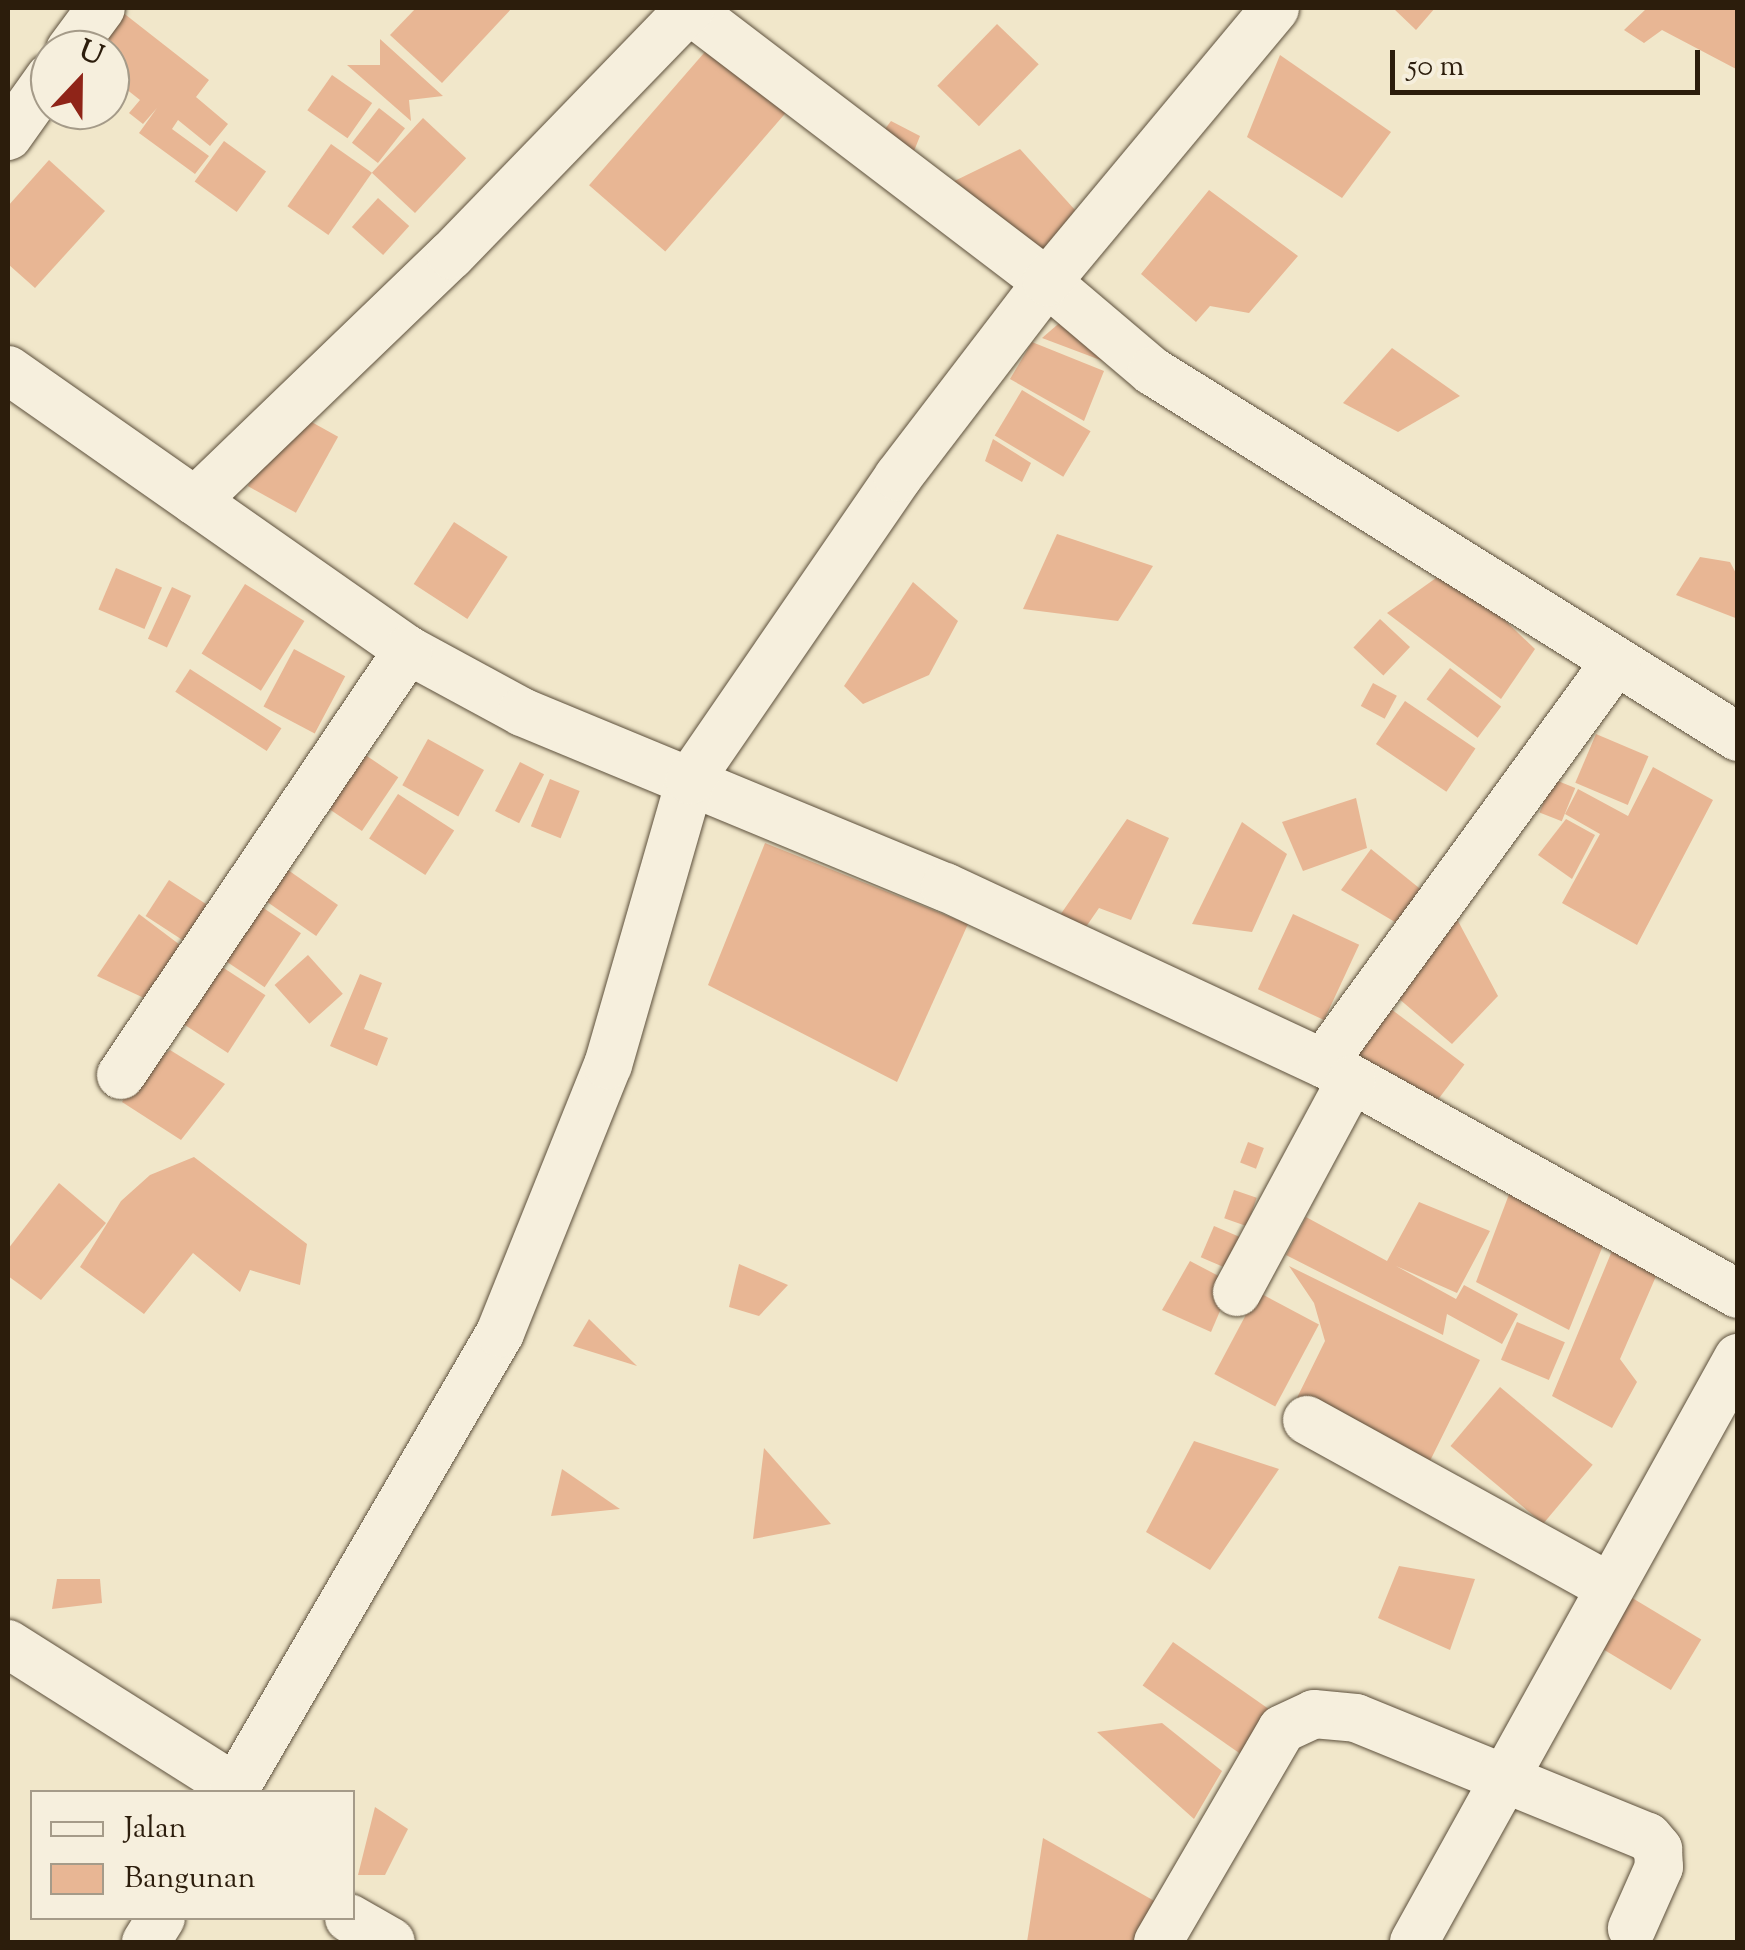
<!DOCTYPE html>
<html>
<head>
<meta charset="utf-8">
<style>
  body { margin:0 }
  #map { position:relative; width:1745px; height:1950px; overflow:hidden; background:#f1e7ca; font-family:"Sorts Mill Goudy",serif }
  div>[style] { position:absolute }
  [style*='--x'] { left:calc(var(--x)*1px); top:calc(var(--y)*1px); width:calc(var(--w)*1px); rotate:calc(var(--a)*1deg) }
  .building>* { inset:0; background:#e8b694; transform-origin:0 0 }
  .roads { filter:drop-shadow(0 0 2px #5d503c) drop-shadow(0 0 2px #5d503c) }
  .minor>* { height:48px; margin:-24px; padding:0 24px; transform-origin:24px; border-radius:24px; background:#f6efdd }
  span { translate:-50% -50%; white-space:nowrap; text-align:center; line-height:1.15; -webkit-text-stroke:9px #f6efdd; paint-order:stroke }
  .frame { position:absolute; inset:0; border:10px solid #2c1d0c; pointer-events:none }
  .legend { position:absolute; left:30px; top:1790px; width:325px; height:130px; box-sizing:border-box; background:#f6efdd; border:2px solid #a59b89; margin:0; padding:12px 18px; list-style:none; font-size:30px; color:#2c1d0c }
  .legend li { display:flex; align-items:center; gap:20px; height:50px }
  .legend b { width:50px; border:2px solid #a59b89 }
  .north { position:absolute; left:30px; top:30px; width:100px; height:100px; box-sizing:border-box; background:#f6efdd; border:2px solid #a59b89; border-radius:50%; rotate:22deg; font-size:28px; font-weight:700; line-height:40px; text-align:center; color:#2c1d0c }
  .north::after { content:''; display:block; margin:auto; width:35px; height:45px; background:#8f2418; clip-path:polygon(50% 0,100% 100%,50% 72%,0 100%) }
  .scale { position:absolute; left:1390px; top:50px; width:310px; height:45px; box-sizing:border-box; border:5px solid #2c1d0c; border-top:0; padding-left:12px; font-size:30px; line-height:35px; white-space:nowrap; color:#2c1d0c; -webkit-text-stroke:8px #f6efdd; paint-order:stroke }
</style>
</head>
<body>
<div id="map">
  <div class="building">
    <div style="clip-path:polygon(117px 8px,209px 80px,196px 97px,228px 124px,210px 146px,178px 120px,172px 129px,209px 156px,195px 174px,139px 133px,157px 108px,143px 124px,129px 113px,140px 100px,116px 81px,110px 88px,110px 50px,85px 50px)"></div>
    <div style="clip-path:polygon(416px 8px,512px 8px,442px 83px,390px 35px)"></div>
    <div style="clip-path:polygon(1393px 8px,1435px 8px,1416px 30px)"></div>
    <div style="clip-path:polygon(1647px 8px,1738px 8px,1738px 70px,1662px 30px,1644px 43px,1624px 30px)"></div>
    <div style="left:997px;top:24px;width:58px;height:86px;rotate:44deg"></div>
    <div style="left:717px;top:38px;width:101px;height:195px;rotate:41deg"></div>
    <div style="clip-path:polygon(380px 39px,443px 96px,409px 100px,411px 121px,347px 65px,380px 65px)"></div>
    <div style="clip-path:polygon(1280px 55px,1391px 132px,1342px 198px,1247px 137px)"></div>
    <div style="left:332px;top:75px;width:49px;height:43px;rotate:35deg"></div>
    <div style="left:379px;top:108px;width:33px;height:44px;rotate:38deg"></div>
    <div style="left:423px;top:118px;width:59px;height:75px;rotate:43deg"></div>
    <div style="clip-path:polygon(891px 121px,920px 136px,914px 151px,882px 133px)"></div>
    <div style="left:224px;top:141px;width:52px;height:50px;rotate:36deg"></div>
    <div style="left:331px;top:144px;width:50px;height:76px;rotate:35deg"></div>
    <div style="clip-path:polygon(1020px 149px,1075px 210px,1040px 262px,938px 189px)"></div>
    <div style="clip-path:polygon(49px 160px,105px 211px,35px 288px,8px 264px,8px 206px)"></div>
    <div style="clip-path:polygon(1209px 190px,1298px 256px,1249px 313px,1210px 306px,1196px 322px,1141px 274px)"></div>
    <div style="left:378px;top:198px;width:42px;height:39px;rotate:42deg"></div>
    <div style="clip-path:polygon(1064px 319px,1111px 364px,1042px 338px)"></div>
    <div style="clip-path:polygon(1032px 342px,1104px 371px,1084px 421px,1010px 379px)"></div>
    <div style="clip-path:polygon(1392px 348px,1460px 396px,1398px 432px,1343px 403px)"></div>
    <div style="left:1022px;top:390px;width:80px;height:53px;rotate:31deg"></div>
    <div style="left:290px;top:410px;width:55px;height:87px;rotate:29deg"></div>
    <div style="clip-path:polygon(993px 439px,1031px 463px,1022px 482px,985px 461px)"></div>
    <div style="left:454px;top:522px;width:64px;height:74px;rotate:33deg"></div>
    <div style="clip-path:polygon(1057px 534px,1153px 566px,1118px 621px,1023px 609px)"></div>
    <div style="clip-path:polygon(1700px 557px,1730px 562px,1738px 577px,1738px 619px,1676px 595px)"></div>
    <div style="left:116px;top:568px;width:50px;height:45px;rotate:23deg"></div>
    <div style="clip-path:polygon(1450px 568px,1535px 649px,1501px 699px,1387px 613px)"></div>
    <div style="clip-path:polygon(913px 582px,958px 621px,929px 675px,863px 704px,844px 686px)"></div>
    <div style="left:245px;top:584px;width:70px;height:82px;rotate:32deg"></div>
    <div style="left:172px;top:587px;width:21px;height:57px;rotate:25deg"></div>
    <div style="left:1380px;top:619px;width:41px;height:39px;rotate:43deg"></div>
    <div style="left:294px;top:649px;width:58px;height:65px;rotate:28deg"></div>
    <div style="left:1450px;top:668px;width:64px;height:39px;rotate:37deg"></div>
    <div style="left:190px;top:669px;width:109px;height:27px;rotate:33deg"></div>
    <div style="left:1373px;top:683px;width:27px;height:26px;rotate:28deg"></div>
    <div style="left:1405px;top:701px;width:85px;height:52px;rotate:34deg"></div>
    <div style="left:1596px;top:734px;width:57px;height:53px;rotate:23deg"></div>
    <div style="left:428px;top:739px;width:64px;height:53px;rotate:29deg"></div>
    <div style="left:361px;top:752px;width:45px;height:65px;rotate:34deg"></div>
    <div style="left:520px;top:762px;width:27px;height:55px;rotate:27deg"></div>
    <div style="clip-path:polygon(1653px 767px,1713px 800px,1637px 945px,1562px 903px,1600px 834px,1565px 814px,1578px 789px,1628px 816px)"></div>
    <div style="left:550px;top:779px;width:32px;height:51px;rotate:22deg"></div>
    <div style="left:1553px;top:779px;width:24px;height:36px;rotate:22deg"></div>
    <div style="left:398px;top:794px;width:67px;height:53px;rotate:33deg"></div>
    <div style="clip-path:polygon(1356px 798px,1367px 848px,1303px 871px,1282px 822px)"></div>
    <div style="clip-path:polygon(1127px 819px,1169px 838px,1131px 920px,1099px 908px,1079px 937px,1058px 918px)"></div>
    <div style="clip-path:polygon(1566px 819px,1595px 835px,1572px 879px,1538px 855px)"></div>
    <div style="clip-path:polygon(1242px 822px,1287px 854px,1252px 932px,1192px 924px)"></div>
    <div style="clip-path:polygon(765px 843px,968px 924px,897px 1082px,708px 985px)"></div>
    <div style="clip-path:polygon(1371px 849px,1429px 896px,1405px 928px,1341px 890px)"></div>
    <div style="left:288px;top:870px;width:61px;height:38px;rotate:35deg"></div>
    <div style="left:169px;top:880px;width:66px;height:43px;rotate:33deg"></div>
    <div style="clip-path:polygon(1450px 906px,1498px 996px,1452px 1044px,1391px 992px)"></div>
    <div style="left:262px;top:907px;width:47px;height:65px;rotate:34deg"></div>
    <div style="clip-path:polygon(139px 914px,192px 954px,161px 1006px,97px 976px)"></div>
    <div style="left:1293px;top:914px;width:73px;height:83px;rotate:25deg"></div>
    <div style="left:308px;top:955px;width:52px;height:45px;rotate:48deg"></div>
    <div style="left:216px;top:963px;width:59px;height:69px;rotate:33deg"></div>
    <div style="clip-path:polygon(360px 974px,382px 983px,364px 1029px,388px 1038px,377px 1066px,330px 1046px)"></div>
    <div style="left:1387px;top:1006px;width:97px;height:69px;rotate:37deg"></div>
    <div style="clip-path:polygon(170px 1050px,225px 1084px,181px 1140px,122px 1102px,143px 1069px)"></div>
    <div style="left:1248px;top:1142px;width:17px;height:22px;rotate:21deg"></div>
    <div style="clip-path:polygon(194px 1157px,307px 1244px,300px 1285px,250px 1270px,240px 1292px,193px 1253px,144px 1314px,80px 1267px,121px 1201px,150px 1175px)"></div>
    <div style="clip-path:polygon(59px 1183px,106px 1223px,41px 1300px,8px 1276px,8px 1249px)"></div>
    <div style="clip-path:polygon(1511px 1189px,1608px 1233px,1569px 1330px,1476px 1282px)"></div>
    <div style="left:1234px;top:1190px;width:24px;height:30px;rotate:19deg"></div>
    <div style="clip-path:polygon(1419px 1202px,1490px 1231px,1457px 1293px,1396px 1266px,1456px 1299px,1464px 1285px,1518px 1314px,1502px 1344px,1447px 1314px,1443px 1335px,1286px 1255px,1306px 1217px,1387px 1261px)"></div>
    <div style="left:1214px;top:1226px;width:30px;height:34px;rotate:23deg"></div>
    <div style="clip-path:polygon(1614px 1246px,1657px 1274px,1620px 1359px,1637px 1382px,1612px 1428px,1552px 1396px)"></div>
    <div style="clip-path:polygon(1190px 1261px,1232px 1283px,1211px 1332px,1162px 1310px)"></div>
    <div style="clip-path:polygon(739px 1264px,788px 1285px,759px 1316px,729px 1307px)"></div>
    <div style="clip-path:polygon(1289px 1266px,1480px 1360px,1425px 1471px,1293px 1406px,1325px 1341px,1314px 1303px)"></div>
    <div style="left:1258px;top:1292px;width:69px;height:93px;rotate:28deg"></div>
    <div style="clip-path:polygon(589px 1319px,637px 1366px,573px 1346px)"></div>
    <div style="left:1517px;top:1322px;width:52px;height:41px;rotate:23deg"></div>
    <div style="left:1500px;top:1387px;width:121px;height:77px;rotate:40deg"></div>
    <div style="clip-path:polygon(1194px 1441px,1279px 1469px,1210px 1570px,1146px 1532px)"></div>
    <div style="clip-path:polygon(764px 1448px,831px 1524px,753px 1539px)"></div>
    <div style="clip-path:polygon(562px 1469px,620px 1509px,551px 1516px)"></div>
    <div style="clip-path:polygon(1399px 1566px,1475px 1579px,1450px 1650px,1378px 1618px)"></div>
    <div style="clip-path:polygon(57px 1579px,100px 1579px,102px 1603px,52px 1609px)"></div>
    <div style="left:1619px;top:1590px;width:96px;height:59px;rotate:31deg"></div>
    <div style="left:1173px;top:1642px;width:124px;height:53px;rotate:35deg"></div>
    <div style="clip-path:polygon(1162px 1723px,1222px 1771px,1194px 1819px,1097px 1732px)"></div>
    <div style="clip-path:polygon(375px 1807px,408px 1829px,385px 1875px,358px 1875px)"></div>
    <div style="clip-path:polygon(1043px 1838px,1158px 1903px,1134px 1942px,1027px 1942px)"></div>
  </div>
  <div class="roads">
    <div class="minor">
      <div style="--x:687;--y:8;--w:452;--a:37.3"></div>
      <div style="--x:1047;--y:282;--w:138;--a:40.3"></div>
      <div style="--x:1152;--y:371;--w:691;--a:31.99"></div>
      <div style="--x:70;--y:50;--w:52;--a:-53.6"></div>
      <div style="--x:8;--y:136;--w:72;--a:-54.6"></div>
      <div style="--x:8;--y:370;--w:488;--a:35"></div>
      <div style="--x:408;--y:650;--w:130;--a:28.5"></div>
      <div style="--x:522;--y:712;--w:458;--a:22.5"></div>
      <div style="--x:945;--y:887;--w:417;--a:25"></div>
      <div style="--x:1323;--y:1063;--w:475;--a:29.1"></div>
      <div style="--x:195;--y:501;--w:355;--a:-43.9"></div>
      <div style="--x:451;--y:255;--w:344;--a:-45.9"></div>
      <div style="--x:1323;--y:1063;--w:497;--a:-53.9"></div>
      <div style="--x:121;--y:1075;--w:513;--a:-55.97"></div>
      <div style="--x:1237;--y:1292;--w:241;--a:-61.7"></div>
      <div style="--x:1307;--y:1420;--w:342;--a:28.9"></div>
      <div style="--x:8;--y:1644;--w:270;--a:32.3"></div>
      <div style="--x:233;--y:1792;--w:531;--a:-59.81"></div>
      <div style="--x:500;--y:1333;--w:289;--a:-68.1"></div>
      <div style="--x:608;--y:1065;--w:297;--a:-73.9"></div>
      <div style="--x:690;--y:780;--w:368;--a:-55.5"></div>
      <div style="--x:898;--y:477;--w:245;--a:-52.6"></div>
      <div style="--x:1047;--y:282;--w:356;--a:-50.2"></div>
      <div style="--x:349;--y:1918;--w:48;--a:29.7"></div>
      <div style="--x:146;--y:1942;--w:28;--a:-58"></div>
      <div style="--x:1158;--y:1942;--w:246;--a:-59.8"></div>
      <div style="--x:1282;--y:1729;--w:35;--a:-25"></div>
      <div style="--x:1314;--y:1714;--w:42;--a:5.4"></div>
      <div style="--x:1356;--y:1718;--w:315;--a:22.2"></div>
      <div style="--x:1648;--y:1837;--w:16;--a:50"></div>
      <div style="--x:1658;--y:1849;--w:18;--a:87"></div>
      <div style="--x:1659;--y:1867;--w:67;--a:113.9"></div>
      <div style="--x:1414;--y:1942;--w:668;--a:-60.98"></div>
    </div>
  </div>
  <div class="frame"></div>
  <ul class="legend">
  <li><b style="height:12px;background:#f6efdd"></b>Jalan</li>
  <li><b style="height:28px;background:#e8b694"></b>Bangunan</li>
  </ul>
  <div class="north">U</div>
  <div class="scale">50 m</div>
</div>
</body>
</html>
